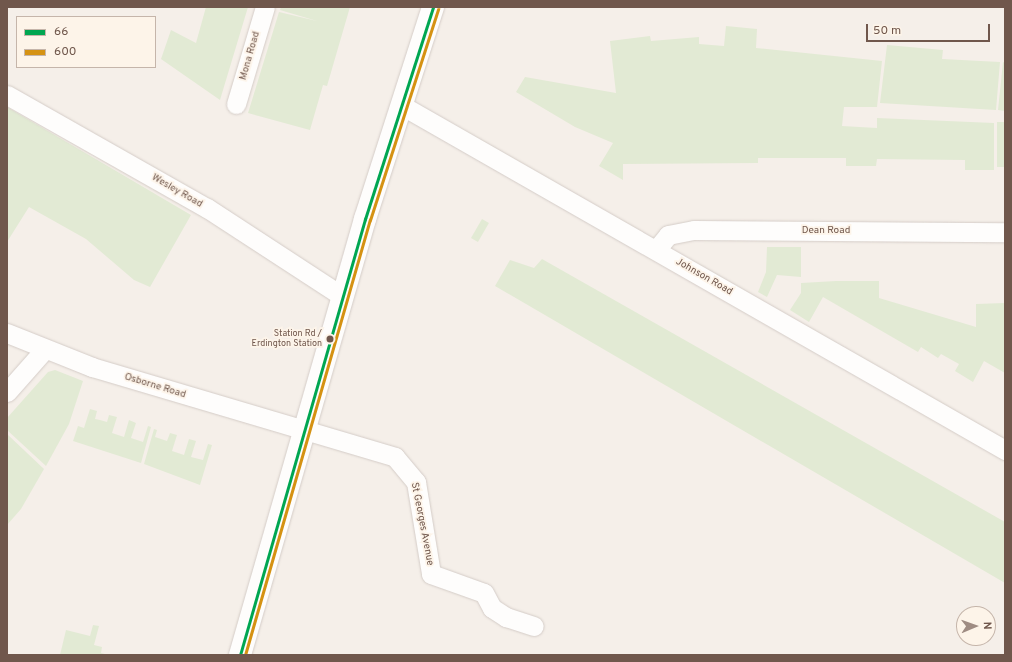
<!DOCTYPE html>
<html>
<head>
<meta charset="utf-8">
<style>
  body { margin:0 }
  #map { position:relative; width:1012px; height:662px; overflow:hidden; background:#f5efe9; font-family:Overpass,sans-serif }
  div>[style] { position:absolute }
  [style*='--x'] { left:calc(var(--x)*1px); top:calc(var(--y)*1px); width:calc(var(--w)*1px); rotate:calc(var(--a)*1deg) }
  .green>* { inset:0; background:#e2ead4; transform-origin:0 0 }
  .roads { filter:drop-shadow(0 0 1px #d4ccc7) drop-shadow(0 0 1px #d4ccc7) }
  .street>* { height:19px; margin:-9.5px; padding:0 9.5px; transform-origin:9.5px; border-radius:9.5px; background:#fefdfc }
  .secondary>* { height:22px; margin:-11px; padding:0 11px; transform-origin:11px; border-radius:11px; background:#fefdfc }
  .bus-1>* { height:3px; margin:-1.5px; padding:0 1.5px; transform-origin:1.5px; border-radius:1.5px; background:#00a651 }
  .bus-2>* { height:3px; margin:-1.5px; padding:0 1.5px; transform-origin:1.5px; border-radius:1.5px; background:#d59213 }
  .dots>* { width:11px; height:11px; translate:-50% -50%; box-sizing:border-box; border:2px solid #fdf4e9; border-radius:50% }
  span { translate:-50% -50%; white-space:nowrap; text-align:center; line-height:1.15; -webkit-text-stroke:3.5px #fdf4e9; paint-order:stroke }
  .bus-label { font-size:9px; color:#70574c }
  .right { translate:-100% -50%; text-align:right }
  .street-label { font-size:10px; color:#70574c }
  .frame { position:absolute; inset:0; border:8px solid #70574c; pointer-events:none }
  .legend { position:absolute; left:16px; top:16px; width:140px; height:52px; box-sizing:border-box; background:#fdf4e9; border:1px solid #c5b5aa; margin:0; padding:5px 7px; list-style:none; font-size:12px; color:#70574c }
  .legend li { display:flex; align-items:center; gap:8px; height:20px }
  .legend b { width:20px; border:1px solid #c5b5aa }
  .north { position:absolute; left:956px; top:606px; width:40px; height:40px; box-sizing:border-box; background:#fdf4e9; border:1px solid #c5b5aa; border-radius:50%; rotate:88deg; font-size:11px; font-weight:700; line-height:16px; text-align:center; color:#70574c }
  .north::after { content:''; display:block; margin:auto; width:14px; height:18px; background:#9f8c83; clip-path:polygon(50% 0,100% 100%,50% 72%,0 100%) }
  .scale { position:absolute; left:866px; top:24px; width:124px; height:18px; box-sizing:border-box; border:2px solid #70574c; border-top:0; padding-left:5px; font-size:12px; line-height:14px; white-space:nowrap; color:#70574c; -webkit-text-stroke:3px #fdf4e9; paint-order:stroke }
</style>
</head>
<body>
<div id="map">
  <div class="green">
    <div style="clip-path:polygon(206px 7px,248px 7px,220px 100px,161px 59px,171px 30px,196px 43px)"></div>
    <div style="clip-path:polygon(281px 7px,350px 7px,327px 86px,323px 85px,310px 130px,248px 113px,279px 12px,317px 21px,280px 10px)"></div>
    <div style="clip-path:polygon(726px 26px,757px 29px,756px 48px,882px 61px,877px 107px,844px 107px,842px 126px,877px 128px,877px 118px,994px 123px,994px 170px,965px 170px,965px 160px,877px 159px,876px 166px,846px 166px,846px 158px,758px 158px,758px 163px,623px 164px,623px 180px,599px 166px,613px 143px,575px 127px,516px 92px,525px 77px,616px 93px,610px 41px,650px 36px,651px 41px,699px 37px,699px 44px,724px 46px)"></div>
    <div style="clip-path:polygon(887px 45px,943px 50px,942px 59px,1000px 62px,996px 110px,880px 103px)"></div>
    <div style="clip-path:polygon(1003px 62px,1005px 63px,1005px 111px,998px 110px)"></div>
    <div style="clip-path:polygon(7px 107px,191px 215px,150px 287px,134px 280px,86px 239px,29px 207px,7px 242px)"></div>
    <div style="left:997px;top:122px;width:8px;height:45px"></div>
    <div style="left:482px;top:219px;width:8px;height:22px;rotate:30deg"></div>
    <div style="clip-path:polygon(767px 247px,801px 247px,801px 277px,777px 275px,767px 297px,758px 292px,766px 272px)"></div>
    <div style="clip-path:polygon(542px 259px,1005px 522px,1005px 583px,495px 286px,510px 260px,534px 268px)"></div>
    <div style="clip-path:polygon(836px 281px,879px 281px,879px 298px,976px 327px,976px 304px,1005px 303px,1005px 373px,984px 361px,973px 382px,955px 371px,959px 364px,941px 354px,938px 358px,921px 347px,918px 352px,823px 297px,809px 322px,790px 310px,801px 293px,801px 283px)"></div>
    <div style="clip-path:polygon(55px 370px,83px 381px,69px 424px,46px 466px,7px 430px,7px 418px,48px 372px)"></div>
    <div style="clip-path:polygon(90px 409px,97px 411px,95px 419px,100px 420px,107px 422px,109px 415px,117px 417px,112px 433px,124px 437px,129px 420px,136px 423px,131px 438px,143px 442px,148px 426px,151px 427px,141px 463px,73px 441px,78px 426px,84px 428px)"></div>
    <div style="clip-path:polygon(154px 429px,157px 430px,155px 437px,167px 441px,170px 433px,177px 435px,172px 451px,184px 455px,189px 439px,196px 441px,191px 457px,203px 460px,208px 444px,212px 445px,200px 485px,144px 464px)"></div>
    <div style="clip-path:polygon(7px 434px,44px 469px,21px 509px,7px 525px)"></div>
    <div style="clip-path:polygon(93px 625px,99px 626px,94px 645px,102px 647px,101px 653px,109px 655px,60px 655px,66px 630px,90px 636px)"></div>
  </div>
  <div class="roads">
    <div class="street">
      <div style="--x:7;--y:95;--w:230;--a:29.5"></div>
      <div style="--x:207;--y:208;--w:161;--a:33.1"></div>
      <div style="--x:236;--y:104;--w:101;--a:-73.4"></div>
      <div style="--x:401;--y:105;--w:696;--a:29.73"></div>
      <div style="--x:656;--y:250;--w:19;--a:-51"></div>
      <div style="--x:668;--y:235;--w:26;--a:-11"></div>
      <div style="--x:694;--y:230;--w:311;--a:0.4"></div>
      <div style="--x:7;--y:333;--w:92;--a:21.8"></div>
      <div style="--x:92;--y:367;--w:316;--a:16.5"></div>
      <div style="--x:395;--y:457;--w:33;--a:50"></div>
      <div style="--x:416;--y:482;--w:93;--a:80.7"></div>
      <div style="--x:431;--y:574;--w:56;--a:19.7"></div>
      <div style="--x:484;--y:593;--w:17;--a:62"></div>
      <div style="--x:492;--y:608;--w:17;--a:33"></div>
      <div style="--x:506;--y:617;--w:29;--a:18"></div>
      <div style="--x:7;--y:392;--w:57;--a:-48.5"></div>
    </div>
    <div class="secondary">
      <div style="--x:240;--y:655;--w:454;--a:-74"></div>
      <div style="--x:365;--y:219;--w:223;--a:-72.2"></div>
    </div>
  </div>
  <div class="bus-1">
    <div style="--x:240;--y:655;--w:454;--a:-74"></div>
    <div style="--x:365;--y:219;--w:223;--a:-72.2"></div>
  </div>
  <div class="bus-2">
    <div style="--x:245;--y:655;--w:453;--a:-74"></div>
    <div style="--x:370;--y:220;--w:222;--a:-72.1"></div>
  </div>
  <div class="dots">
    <div style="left:330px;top:339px;background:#70574c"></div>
  </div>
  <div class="bus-label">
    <span class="right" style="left:322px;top:339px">Station Rd /<br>Erdington Station</span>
  </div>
  <div class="street-label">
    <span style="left:250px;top:56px;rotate:-74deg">Mona Road</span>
    <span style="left:177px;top:191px;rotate:30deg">Wesley Road</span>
    <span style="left:826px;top:231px">Dean Road</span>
    <span style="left:704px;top:277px;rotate:30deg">Johnson Road</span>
    <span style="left:155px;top:386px;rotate:17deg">Osborne Road</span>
    <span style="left:422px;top:524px;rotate:79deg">St Georges Avenue</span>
  </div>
  <div class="frame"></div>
  <ul class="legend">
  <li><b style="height:5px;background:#00a651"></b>66</li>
  <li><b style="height:5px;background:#d59213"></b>600</li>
  </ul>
  <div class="north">N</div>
  <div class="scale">50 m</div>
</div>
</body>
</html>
